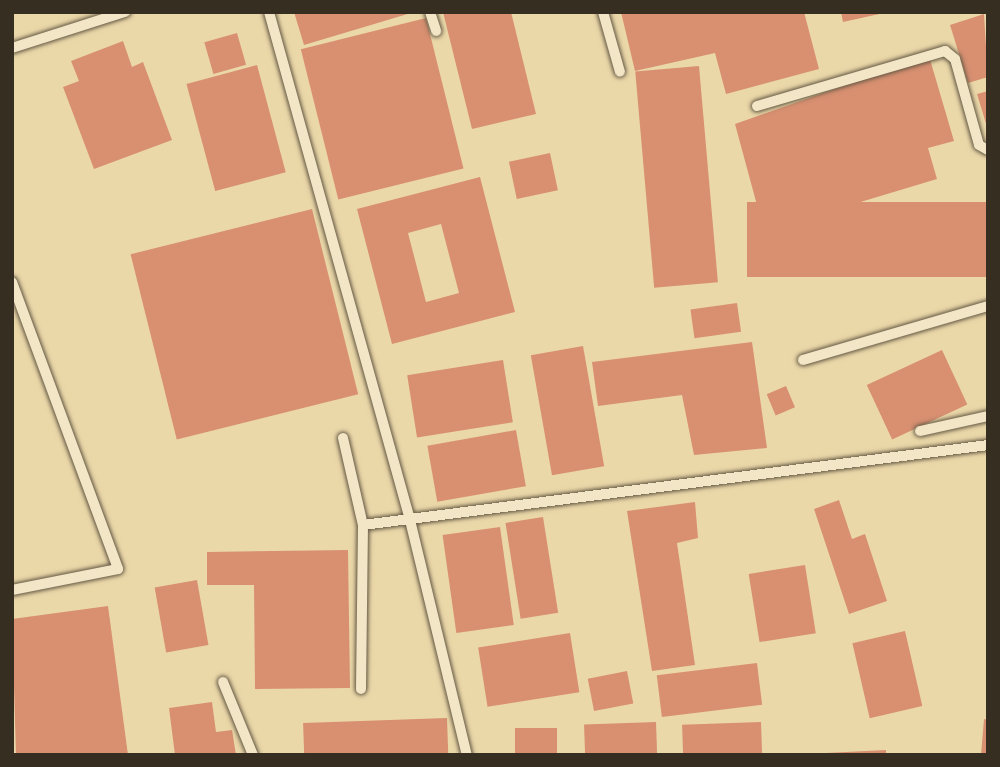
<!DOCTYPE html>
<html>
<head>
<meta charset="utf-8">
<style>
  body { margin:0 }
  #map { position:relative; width:1000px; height:767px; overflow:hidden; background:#ebd8a9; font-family:"Libre Bodoni",serif }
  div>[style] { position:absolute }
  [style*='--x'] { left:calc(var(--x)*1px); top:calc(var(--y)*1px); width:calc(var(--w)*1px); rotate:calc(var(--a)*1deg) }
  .building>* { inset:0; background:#d89071; transform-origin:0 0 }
  .roads { filter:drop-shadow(0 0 2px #645844) drop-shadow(0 0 2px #645844) }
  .service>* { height:10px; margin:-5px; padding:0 5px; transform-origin:5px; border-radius:5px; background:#f2e6c7 }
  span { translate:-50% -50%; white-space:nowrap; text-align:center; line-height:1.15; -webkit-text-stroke:7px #f2e6c7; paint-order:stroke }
  .frame { position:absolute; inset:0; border:14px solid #372e22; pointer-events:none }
</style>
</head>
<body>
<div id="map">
  <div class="building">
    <div style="clip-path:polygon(294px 12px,410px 12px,411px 13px,304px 45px)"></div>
    <div style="clip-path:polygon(443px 12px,511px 12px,536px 114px,472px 129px)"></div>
    <div style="clip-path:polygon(621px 12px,804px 12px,819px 69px,726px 94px,715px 53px,635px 71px)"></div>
    <div style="clip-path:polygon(841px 12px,884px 12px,884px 13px,843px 22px)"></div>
    <div style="clip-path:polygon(984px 14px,988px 77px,968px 83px,950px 25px)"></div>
    <div style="left:426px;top:18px;width:155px;height:129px;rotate:76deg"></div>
    <div style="left:237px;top:33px;width:33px;height:34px;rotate:74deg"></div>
    <div style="clip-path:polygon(123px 41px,132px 67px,143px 62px,172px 140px,94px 169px,63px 87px,79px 81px,71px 61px)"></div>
    <div style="clip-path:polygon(929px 56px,954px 141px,928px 148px,937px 179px,764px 231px,735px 124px)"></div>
    <div style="left:257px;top:65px;width:111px;height:73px;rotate:75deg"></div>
    <div style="left:699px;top:66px;width:217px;height:64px;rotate:85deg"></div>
    <div style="clip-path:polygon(988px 91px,988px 127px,987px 127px,977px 94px)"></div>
    <div style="left:550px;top:153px;width:38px;height:42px;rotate:78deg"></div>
    <div style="clip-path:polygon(evenodd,480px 177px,515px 312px,392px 344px,357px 209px,480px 177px,441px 224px,459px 293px,426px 302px,408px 233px,441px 224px)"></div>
    <div style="left:988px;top:202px;width:75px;height:241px;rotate:90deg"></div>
    <div style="left:312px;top:209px;width:191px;height:187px;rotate:76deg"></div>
    <div style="left:737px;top:303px;width:29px;height:47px;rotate:82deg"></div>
    <div style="clip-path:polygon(752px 342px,767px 448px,694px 455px,682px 395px,598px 406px,592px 362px)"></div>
    <div style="left:583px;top:346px;width:122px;height:53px;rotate:80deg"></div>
    <div style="left:942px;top:350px;width:60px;height:83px;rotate:65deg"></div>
    <div style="left:503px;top:360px;width:63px;height:97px;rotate:81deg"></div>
    <div style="left:786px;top:386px;width:23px;height:21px;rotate:67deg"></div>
    <div style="left:516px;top:430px;width:57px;height:90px;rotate:80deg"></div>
    <div style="clip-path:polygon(839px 500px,852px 539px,865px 534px,887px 601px,849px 614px,814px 509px)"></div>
    <div style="clip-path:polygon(695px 502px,698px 538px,677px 543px,695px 665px,652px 671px,627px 511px)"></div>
    <div style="left:543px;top:517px;width:97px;height:38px;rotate:81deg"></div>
    <div style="left:500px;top:527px;width:99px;height:58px;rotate:82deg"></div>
    <div style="clip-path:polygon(348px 550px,350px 688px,255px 689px,254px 585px,207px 585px,207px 552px)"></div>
    <div style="left:805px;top:565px;width:69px;height:57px;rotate:81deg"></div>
    <div style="left:197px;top:580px;width:66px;height:43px;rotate:80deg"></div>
    <div style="clip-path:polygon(108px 606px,128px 755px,16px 755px,12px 619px)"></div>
    <div style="left:905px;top:631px;width:77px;height:54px;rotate:77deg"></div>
    <div style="left:570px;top:633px;width:60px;height:93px;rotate:81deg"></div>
    <div style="left:757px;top:663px;width:42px;height:101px;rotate:83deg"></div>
    <div style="left:627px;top:671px;width:33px;height:40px;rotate:79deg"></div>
    <div style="clip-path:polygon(212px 702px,216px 732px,232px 730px,236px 755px,175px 755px,169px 708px)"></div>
    <div style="left:447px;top:718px;width:37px;height:144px;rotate:88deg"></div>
    <div style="clip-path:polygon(984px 719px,988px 720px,988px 755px,981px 755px)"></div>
    <div style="left:656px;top:722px;width:33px;height:72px;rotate:88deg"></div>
    <div style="left:761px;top:722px;width:33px;height:79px;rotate:88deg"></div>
    <div style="left:515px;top:728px;width:42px;height:27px"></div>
    <div style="clip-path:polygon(886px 750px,886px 755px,826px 755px,826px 753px)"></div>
  </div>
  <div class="roads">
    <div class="service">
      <div style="--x:269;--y:12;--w:523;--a:74.48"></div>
      <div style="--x:409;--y:516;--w:246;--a:76.4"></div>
      <div style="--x:430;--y:12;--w:20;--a:72"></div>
      <div style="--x:603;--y:12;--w:62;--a:74.2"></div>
      <div style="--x:12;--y:48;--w:119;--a:-17.7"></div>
      <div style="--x:757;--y:106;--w:196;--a:-16.3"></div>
      <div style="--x:945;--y:51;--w:13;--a:39"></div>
      <div style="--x:955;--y:59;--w:89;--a:74.4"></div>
      <div style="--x:979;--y:145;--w:10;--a:29"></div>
      <div style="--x:12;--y:282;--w:306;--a:69.7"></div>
      <div style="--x:118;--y:569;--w:108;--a:168.8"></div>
      <div style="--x:803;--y:360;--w:193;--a:-16.3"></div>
      <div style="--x:920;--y:431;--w:70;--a:-12.4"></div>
      <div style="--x:343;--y:438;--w:89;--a:77.1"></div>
      <div style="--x:223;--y:682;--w:79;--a:67.7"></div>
      <div style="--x:361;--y:689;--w:164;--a:-89.3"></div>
      <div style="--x:363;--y:525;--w:630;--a:-7.29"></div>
    </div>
  </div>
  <div class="frame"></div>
</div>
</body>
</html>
